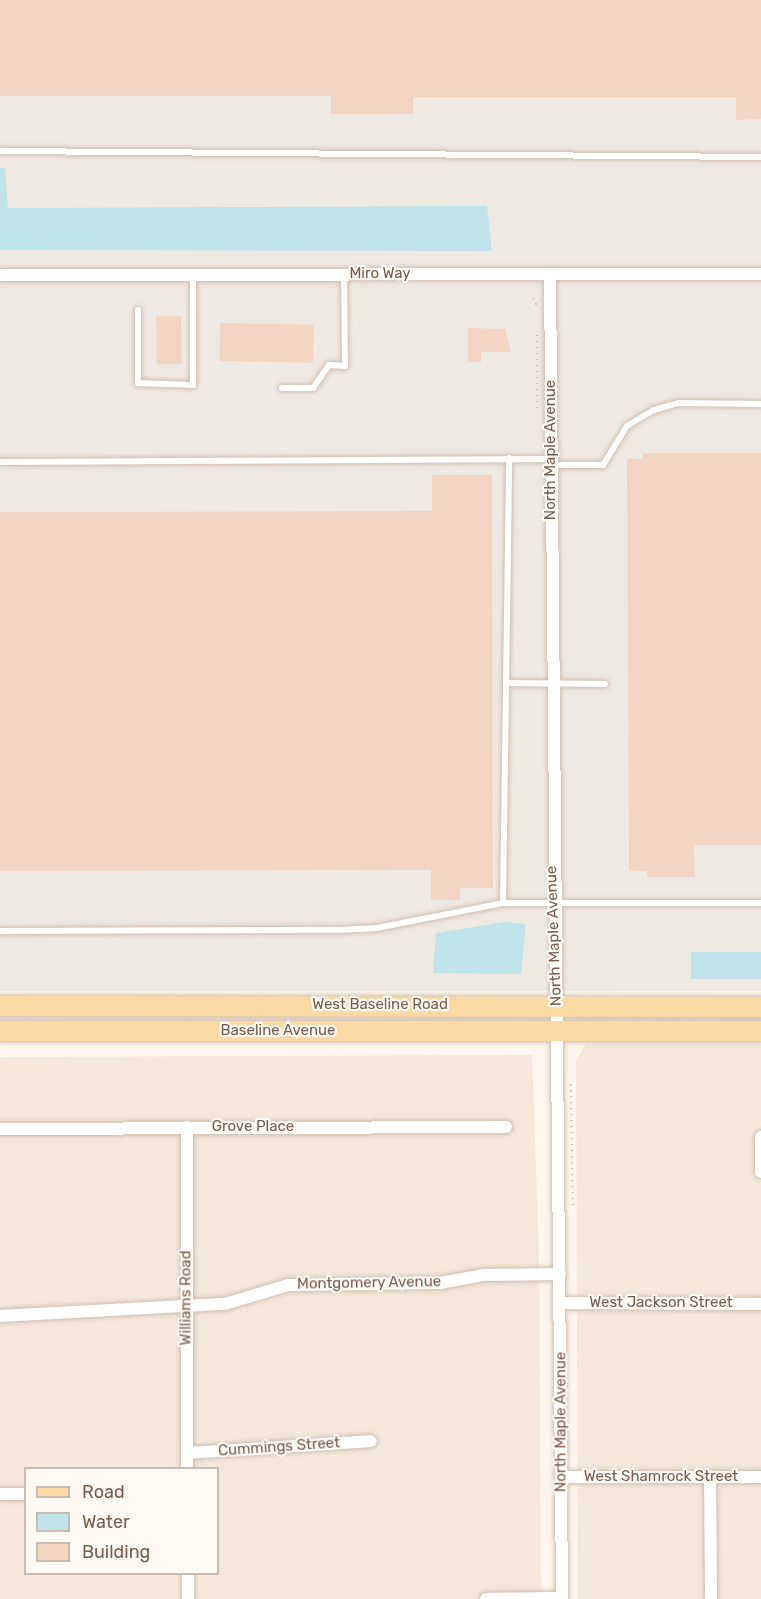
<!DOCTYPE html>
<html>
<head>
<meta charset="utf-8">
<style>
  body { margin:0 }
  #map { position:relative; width:761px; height:1599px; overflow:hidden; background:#fdf6ec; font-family:Rubik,sans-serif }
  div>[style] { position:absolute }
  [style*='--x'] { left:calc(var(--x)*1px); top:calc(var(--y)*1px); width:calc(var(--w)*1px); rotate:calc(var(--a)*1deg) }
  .residential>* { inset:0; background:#f5e8da }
  .industrial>* { inset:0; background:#efe9e4; transform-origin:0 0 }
  .water>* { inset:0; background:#bfe3e8; transform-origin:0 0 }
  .building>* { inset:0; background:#f3d5c3; transform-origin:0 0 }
  .path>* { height:2px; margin-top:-1px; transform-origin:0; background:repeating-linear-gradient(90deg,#d9b8a5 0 1.5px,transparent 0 6px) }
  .roads { filter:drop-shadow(0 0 2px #d1beb0) drop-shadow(0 0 2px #d1beb0) }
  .service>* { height:6px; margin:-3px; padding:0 3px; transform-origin:3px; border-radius:3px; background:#fff }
  .minor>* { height:12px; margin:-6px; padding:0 6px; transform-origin:6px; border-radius:6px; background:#fff }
  .primary>* { height:20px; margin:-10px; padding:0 10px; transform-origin:10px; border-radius:10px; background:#fbd9a5 }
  span { translate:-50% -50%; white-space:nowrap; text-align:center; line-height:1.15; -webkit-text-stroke:4.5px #fffaf3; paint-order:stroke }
  .street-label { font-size:15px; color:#7a5c4d }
  .legend { position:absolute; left:24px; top:1467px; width:195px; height:108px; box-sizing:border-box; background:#fffaf3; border:2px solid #cabbb1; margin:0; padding:8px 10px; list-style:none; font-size:18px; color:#7a5c4d }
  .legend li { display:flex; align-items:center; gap:12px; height:30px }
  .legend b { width:30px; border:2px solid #cabbb1 }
</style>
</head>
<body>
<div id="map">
  <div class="residential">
    <div style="clip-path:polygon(761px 1043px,761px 1599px,578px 1599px,576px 1061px,586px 1044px)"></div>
    <div style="clip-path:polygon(evenodd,532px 1055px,539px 1255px,541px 1599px,0 1599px,0 1057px,532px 1055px,26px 1468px,218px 1468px,218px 1574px,26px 1574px,26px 1468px)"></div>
  </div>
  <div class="industrial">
    <div style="left:0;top:0;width:761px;height:991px"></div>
  </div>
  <div class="water">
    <div style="clip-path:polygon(0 168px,5px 168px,8px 208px,487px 206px,492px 251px,0 250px)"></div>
    <div style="clip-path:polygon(505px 922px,526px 924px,521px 974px,433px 973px,436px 933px)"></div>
    <div style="left:761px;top:952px;width:27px;height:70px;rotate:90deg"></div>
  </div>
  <div class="building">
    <div style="clip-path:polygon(0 0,761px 0,761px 119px,736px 120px,736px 97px,413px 97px,413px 114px,331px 114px,331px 96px,0 96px)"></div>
    <div style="left:181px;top:316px;width:48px;height:25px;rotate:89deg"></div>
    <div style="left:220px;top:323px;width:94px;height:38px;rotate:1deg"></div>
    <div style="clip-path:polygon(468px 328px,505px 329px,511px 352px,481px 352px,481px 362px,468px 362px)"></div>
    <div style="clip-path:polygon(643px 453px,761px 453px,761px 845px,694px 845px,695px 877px,647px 877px,647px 871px,629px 871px,627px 459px,643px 459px)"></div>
    <div style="clip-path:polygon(432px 475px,492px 475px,493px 888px,460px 888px,460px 900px,431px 900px,431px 870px,0 871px,0 512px,432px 511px)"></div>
  </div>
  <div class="path">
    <div style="--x:533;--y:298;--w:9;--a:63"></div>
    <div style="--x:537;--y:408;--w:75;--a:-90"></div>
    <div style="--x:571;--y:1084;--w:126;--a:89.1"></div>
  </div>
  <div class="roads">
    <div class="service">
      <div style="--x:0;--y:151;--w:761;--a:0.45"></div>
      <div style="--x:138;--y:310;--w:73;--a:90"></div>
      <div style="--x:138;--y:383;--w:55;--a:2.1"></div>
      <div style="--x:193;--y:385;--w:110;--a:-90"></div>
      <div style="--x:282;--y:388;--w:31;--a:0"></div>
      <div style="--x:313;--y:388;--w:28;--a:-55"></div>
      <div style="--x:329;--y:365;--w:16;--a:4"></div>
      <div style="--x:345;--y:366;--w:92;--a:-90.6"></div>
      <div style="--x:0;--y:462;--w:551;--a:-0.31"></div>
      <div style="--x:552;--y:465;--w:51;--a:0"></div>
      <div style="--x:603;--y:465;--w:46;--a:-58.4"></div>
      <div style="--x:627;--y:426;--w:31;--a:-31"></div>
      <div style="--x:654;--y:410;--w:26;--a:-16"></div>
      <div style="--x:679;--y:403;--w:82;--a:0.7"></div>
      <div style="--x:506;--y:683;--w:99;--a:0.6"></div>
      <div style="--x:503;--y:903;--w:445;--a:-89.2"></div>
      <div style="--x:0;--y:931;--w:339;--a:-0.2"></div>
      <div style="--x:339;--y:930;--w:38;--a:-3"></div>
      <div style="--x:377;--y:928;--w:128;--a:-11.2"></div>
      <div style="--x:503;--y:903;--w:258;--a:0"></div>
    </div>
    <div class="minor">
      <div style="--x:550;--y:274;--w:1325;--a:89.48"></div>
      <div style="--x:0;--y:275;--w:761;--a:-0.08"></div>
      <div style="--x:187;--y:1127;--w:341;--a:90"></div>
      <div style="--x:0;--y:1129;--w:506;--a:-0.23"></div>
      <div style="--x:761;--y:1137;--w:35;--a:90"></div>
      <div style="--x:561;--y:1303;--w:200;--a:0.3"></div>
      <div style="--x:0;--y:1316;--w:225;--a:-3.1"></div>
      <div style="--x:225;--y:1304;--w:66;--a:-16.8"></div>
      <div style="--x:288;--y:1285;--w:152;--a:-0.8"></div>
      <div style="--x:440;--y:1283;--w:45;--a:-10.3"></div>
      <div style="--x:484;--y:1275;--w:76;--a:-0.8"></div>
      <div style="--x:187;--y:1453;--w:184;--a:-3.7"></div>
      <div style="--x:710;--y:1476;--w:123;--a:89.5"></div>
      <div style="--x:561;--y:1477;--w:200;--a:0"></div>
      <div style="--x:0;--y:1494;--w:26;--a:0"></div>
      <div style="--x:188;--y:1574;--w:25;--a:90"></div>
      <div style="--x:486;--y:1599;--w:76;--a:-0.8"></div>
    </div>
    <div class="primary">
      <div style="--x:0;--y:1006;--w:761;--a:0.08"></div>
      <div style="--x:0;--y:1031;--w:761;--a:0"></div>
    </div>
  </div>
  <div class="street-label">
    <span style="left:380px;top:274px">Miro Way</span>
    <span style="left:551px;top:450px;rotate:-90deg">North Maple Avenue</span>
    <span style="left:554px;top:936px;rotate:-92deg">North Maple Avenue</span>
    <span style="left:380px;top:1005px">West Baseline Road</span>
    <span style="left:278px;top:1031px">Baseline Avenue</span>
    <span style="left:253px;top:1127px">Grove Place</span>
    <span style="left:369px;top:1283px;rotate:-1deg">Montgomery Avenue</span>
    <span style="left:186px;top:1298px;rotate:-90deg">Williams Road</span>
    <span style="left:661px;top:1303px">West Jackson Street</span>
    <span style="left:561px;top:1422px;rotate:-90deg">North Maple Avenue</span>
    <span style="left:279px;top:1447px;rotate:-4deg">Cummings Street</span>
    <span style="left:661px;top:1477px">West Shamrock Street</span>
  </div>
  <ul class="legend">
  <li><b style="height:8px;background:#fbd9a5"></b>Road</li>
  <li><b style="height:16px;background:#bfe3e8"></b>Water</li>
  <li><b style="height:16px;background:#f3d5c3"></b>Building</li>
  </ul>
</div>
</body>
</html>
